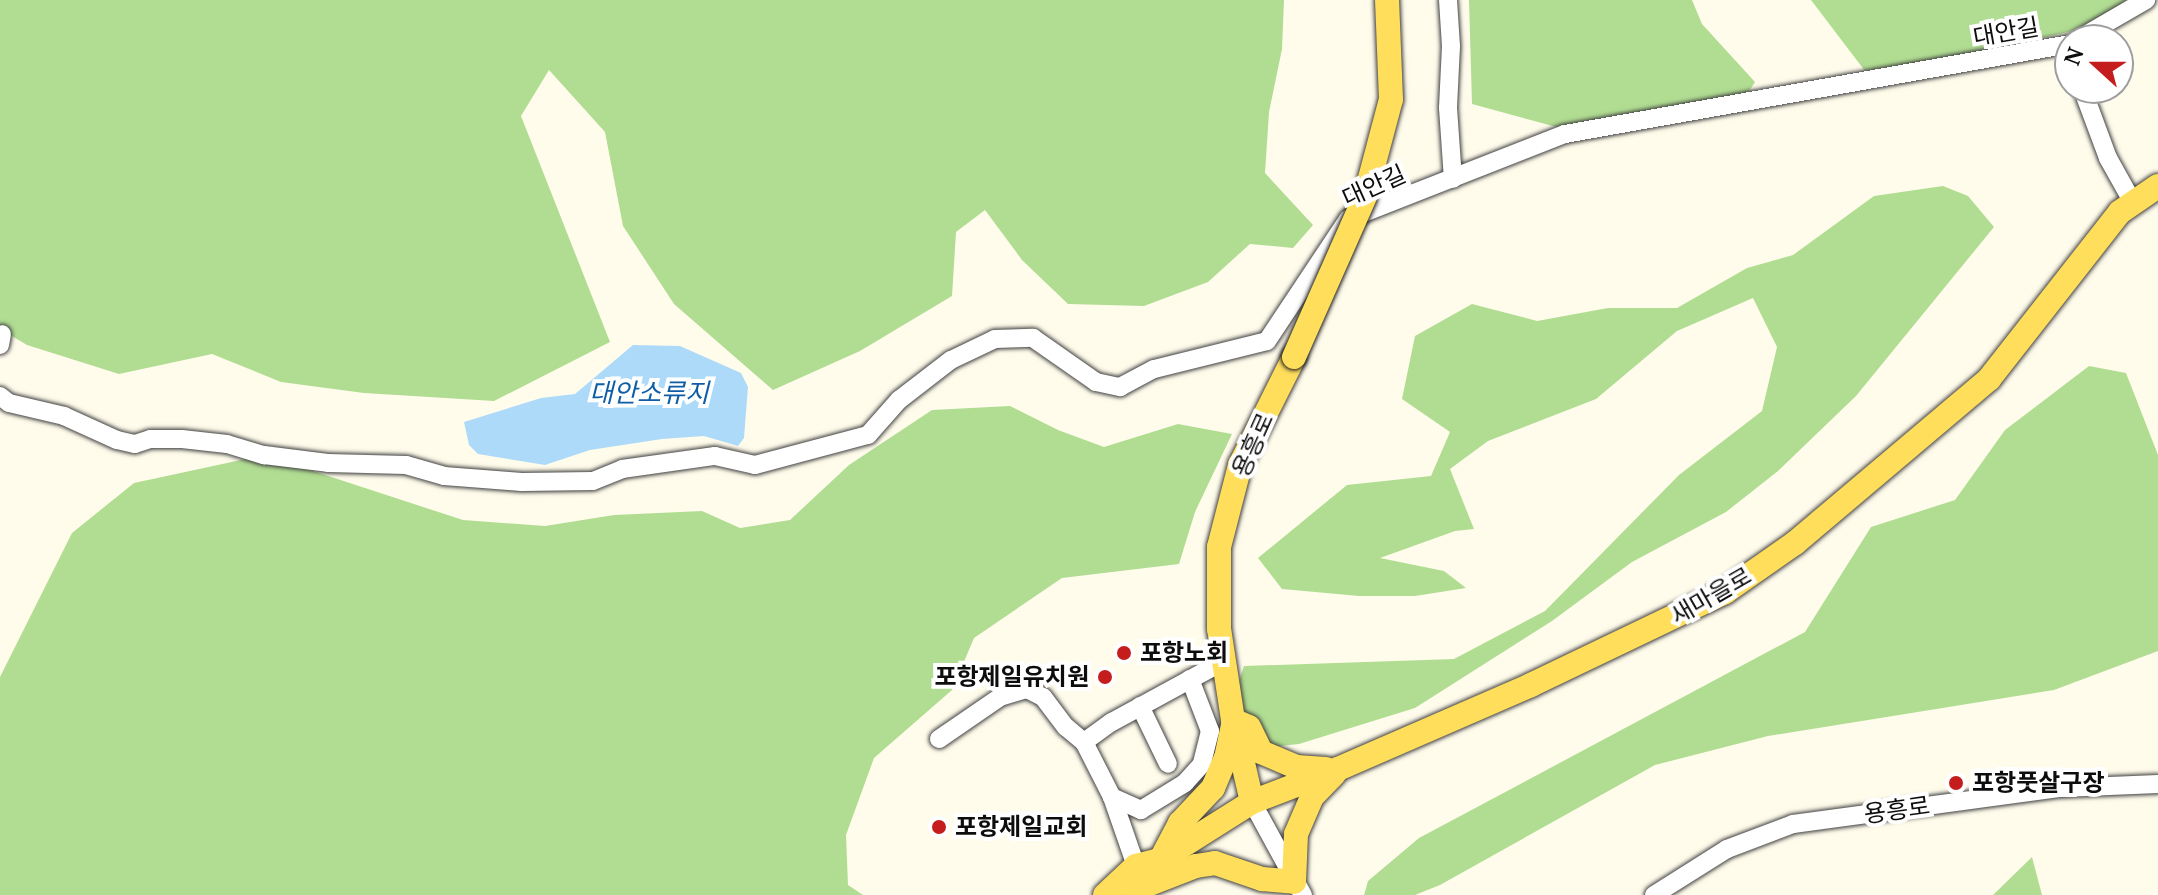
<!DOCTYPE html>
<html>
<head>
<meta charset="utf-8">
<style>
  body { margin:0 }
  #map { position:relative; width:2158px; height:895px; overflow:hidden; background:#fffcec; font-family:"PT Serif","Noto Sans KR",serif }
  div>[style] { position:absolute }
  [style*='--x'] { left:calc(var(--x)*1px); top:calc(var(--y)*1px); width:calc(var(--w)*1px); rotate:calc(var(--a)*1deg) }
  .forest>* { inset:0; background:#b1dd92 }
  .water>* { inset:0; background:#aedafa }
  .roads { filter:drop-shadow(0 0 2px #404040) drop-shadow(0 0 2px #404040) }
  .minor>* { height:18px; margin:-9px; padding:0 9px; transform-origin:9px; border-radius:9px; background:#fff }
  .major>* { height:24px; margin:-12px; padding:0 12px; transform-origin:12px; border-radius:12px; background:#ffde5c }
  .bridges { filter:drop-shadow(0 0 2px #1e1e1e) drop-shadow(0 0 2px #1e1e1e) }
  .major-bridge>* { height:24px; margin:-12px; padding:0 12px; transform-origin:12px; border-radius:12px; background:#ffde5c }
  .dots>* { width:22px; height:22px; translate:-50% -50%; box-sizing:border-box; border:4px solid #fff; border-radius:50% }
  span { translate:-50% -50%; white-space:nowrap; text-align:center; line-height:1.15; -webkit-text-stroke:8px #fff; paint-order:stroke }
  .street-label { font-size:24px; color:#0d0d0d }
  .poi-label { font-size:24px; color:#0d0d0d; font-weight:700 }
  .left { translate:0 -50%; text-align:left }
  .right { translate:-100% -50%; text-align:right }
  .water-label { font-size:26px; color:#0f5da5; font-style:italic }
  .north { position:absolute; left:2054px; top:24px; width:80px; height:80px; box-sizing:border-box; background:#fff; border:2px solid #9e9e9e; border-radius:50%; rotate:291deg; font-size:22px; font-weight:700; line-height:32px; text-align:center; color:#0d0d0d }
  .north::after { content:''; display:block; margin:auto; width:28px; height:36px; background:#c51d1e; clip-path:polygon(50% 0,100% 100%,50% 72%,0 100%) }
</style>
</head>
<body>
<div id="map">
  <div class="forest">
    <div style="clip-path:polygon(0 0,1284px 0,1282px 49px,1269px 112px,1265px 173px,1313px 225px,1293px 248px,1250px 244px,1208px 282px,1144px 306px,1068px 304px,1022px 260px,985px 210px,956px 232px,952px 296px,860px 351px,773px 390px,674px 304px,623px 226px,605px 132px,549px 70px,521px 116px,610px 342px,494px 401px,364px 393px,281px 382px,212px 354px,119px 374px,27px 345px,0 329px)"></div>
    <div style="clip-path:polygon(1469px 0,1692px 0,1702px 24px,1755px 82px,1748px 93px,1564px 129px,1472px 104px)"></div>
    <div style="clip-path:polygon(1811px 0,2127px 0,2081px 29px,1977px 53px,1865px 71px)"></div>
    <div style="clip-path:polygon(1943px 186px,1968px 196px,1994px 227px,1856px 396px,1778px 471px,1726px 512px,1632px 562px,1552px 621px,1415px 708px,1299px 744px,1242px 750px,1230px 709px,1244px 666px,1454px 659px,1545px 611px,1679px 475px,1762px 411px,1777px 347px,1753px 298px,1677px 331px,1596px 399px,1488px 441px,1450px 469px,1474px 529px,1455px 531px,1380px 558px,1444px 571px,1466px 588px,1415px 596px,1359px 596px,1282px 589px,1258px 558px,1347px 485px,1431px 476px,1450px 432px,1402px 399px,1415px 336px,1472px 304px,1537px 321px,1608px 308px,1677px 308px,1747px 268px,1793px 255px,1874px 196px)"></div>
    <div style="clip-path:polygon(2089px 366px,2126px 373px,2158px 455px,2158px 651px,2054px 690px,1768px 736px,1655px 765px,1440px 885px,1415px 895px,1364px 895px,1368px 881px,1419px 838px,1805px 632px,1871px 527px,1955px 500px,2005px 430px)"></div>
    <div style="clip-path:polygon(1010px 406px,1058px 430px,1104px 447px,1178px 424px,1232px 434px,1195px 512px,1179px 564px,1062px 578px,974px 638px,952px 690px,874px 758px,846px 835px,848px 885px,863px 895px,0 895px,0 677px,72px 533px,134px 483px,264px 455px,463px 520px,545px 526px,614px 515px,702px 511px,740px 528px,790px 520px,849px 465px,932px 410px)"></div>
    <div style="clip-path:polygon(2032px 857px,2042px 895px,1993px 895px)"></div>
  </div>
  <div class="water">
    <div style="clip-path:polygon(633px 345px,680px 346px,741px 373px,748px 387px,744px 438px,738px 446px,704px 436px,662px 439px,590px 450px,545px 465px,478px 454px,469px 445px,464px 422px,541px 398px,575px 394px)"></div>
  </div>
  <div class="roads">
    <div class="minor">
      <div style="--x:1448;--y:0;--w:46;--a:86.3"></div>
      <div style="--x:1451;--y:46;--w:62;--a:92.8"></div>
      <div style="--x:1448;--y:108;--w:71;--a:86"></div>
      <div style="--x:2077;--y:40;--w:80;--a:-30.1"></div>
      <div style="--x:2082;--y:88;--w:75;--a:69.6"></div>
      <div style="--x:2108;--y:158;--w:49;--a:60.8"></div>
      <div style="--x:0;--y:345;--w:11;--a:-80"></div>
      <div style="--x:0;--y:396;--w:11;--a:38"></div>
      <div style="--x:9;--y:403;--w:57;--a:13.3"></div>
      <div style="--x:64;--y:416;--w:58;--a:24.4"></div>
      <div style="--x:117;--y:440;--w:18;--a:13"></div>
      <div style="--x:135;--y:444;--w:16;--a:-18"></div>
      <div style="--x:150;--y:439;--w:32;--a:0"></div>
      <div style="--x:182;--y:439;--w:45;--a:6.3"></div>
      <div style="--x:227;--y:444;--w:39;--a:17"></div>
      <div style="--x:264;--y:455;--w:64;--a:7.1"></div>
      <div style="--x:328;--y:463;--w:78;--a:1.5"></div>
      <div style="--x:406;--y:465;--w:40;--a:16"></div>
      <div style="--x:444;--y:476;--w:78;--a:4.4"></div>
      <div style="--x:522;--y:482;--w:71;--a:-0.8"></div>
      <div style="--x:593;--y:481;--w:31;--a:-22"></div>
      <div style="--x:622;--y:469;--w:94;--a:-8"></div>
      <div style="--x:715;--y:456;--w:41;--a:12.7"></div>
      <div style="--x:755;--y:465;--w:117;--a:-14.9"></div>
      <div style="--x:868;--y:435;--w:47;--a:-48.5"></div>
      <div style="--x:899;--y:400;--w:66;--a:-37.6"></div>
      <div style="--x:951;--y:360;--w:49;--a:-25.5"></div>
      <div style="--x:995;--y:339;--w:38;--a:-2"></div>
      <div style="--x:1033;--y:338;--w:77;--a:34.9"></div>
      <div style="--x:1096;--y:382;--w:25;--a:12"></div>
      <div style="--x:1120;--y:387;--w:38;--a:-28"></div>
      <div style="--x:1154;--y:369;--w:116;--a:-13.9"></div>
      <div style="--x:1267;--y:341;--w:146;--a:-56.4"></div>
      <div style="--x:1348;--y:219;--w:233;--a:-21.4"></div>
      <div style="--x:1565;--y:134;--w:513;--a:-10.11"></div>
      <div style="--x:1190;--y:679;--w:56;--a:69"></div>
      <div style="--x:1210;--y:731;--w:34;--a:104"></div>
      <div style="--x:1202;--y:764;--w:25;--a:132"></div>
      <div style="--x:1185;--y:783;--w:52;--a:148.5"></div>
      <div style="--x:1141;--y:810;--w:32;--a:-156"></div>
      <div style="--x:1112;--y:797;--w:62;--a:-117"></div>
      <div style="--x:1084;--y:742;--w:34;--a:-36"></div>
      <div style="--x:1112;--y:722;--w:128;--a:-28.6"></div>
      <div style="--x:1140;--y:706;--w:64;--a:64.2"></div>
      <div style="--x:939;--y:739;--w:74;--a:-34.5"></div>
      <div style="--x:1000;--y:697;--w:28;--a:-17"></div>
      <div style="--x:1027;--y:689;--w:18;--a:27"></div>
      <div style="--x:1043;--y:697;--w:38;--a:53"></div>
      <div style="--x:1066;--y:727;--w:23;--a:40"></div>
      <div style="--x:1112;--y:797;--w:73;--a:70.8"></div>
      <div style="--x:1252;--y:802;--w:106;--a:61.3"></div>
      <div style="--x:1654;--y:895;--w:86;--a:-32.2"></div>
      <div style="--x:1727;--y:849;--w:71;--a:-20.7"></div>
      <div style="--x:1793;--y:824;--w:270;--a:-7.7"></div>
      <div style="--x:2061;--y:788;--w:97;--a:-2.4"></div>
    </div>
    <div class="major">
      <div style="--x:1365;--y:197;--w:101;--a:-75.1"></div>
      <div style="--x:1391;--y:99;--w:99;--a:-92.3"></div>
      <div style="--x:1233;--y:720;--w:17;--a:24"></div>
      <div style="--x:1249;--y:727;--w:28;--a:64"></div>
      <div style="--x:1261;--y:752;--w:38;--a:23"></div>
      <div style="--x:1296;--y:767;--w:30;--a:4"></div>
      <div style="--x:1252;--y:802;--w:84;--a:-103"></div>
      <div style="--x:1233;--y:720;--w:92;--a:-98.7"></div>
      <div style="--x:1219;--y:629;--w:82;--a:-90"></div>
      <div style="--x:1219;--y:547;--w:85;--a:-75.6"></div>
      <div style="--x:1240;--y:465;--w:121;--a:-63.4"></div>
      <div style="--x:1161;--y:859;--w:41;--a:-62.2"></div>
      <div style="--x:1180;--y:823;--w:48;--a:-46.7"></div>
      <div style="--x:1213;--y:788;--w:33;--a:-67"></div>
      <div style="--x:1226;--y:758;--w:30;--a:-78"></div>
      <div style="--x:1134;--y:890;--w:66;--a:-21.2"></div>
      <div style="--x:1196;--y:866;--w:19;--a:-9"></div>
      <div style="--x:1215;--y:863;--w:50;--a:18.8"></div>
      <div style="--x:1262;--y:879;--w:32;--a:5"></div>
      <div style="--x:1294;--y:882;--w:48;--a:-87.6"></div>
      <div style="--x:1296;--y:834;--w:40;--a:-66.6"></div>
      <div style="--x:1312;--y:797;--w:32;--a:-46"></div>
      <div style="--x:1105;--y:895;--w:42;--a:-43.1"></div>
      <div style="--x:1136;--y:866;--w:25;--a:-14"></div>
      <div style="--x:1160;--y:860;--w:109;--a:-32.2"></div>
      <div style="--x:1252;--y:802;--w:92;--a:-21"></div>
      <div style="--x:1338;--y:769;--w:210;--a:-23.5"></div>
      <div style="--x:1531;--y:685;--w:215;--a:-25.6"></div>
      <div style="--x:1725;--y:592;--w:85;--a:-35"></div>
      <div style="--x:1795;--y:543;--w:254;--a:-40.2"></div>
      <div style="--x:1989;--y:379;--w:212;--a:-51.9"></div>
      <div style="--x:2120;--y:212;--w:46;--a:-34.4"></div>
    </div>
  </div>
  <div class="bridges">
    <div class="major-bridge">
      <div style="--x:1294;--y:357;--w:175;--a:-66.1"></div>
    </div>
  </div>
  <div class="dots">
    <div style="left:1124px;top:653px;background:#c51d1e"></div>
    <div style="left:1105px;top:677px;background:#c51d1e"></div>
    <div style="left:1956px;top:783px;background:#c51d1e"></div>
    <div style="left:939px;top:827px;background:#c51d1e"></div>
  </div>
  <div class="street-label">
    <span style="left:2006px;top:32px;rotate:-10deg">대안길</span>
    <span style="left:1374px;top:186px;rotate:-24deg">대안길</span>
    <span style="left:1253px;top:445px;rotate:-66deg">용흥로</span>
    <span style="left:1711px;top:596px;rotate:-30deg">새마을로</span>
    <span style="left:1897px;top:810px;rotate:-8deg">용흥로</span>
  </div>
  <div class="poi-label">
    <span class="left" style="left:1140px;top:653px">포항노회</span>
    <span class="right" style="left:1089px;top:677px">포항제일유치원</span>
    <span class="left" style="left:1972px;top:783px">포항풋살구장</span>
    <span class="left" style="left:955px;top:827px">포항제일교회</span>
  </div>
  <div class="water-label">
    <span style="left:649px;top:393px">대안소류지</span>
  </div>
  <div class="north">N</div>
</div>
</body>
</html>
